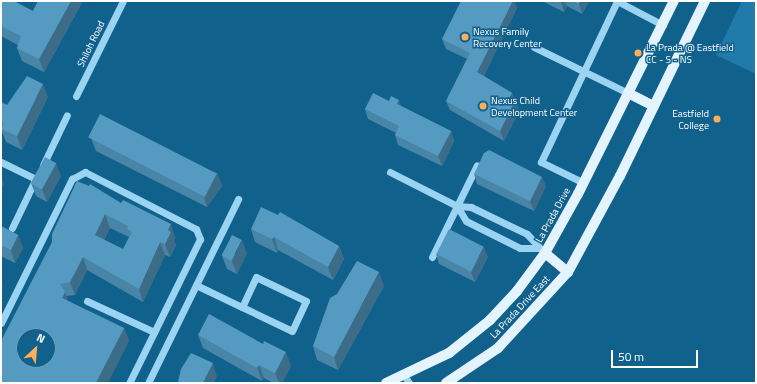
<!DOCTYPE html>
<html>
<head>
<meta charset="utf-8">
<style>
  body { margin:0 }
  #map { position:relative; width:757px; height:384px; overflow:hidden; background:#11618d; font-family:"Titillium Web",sans-serif }
  div>[style] { position:absolute }
  [style*='--x'] { left:calc(var(--x)*1px); top:calc(var(--y)*1px); width:calc(var(--w)*1px); rotate:calc(var(--a)*1deg) }
  .green>* { inset:0; background:#207baa }
  .minor>* { height:7px; margin:-3.5px; padding:0 3.5px; transform-origin:3.5px; border-radius:3.5px; background:#9ad4f2 }
  .major>* { height:10px; margin:-5px; padding:0 5px; transform-origin:5px; border-radius:5px; background:#e4f4ff }
  .wall>* { inset:0; background:#4985a6 }
  .shaded-wall>* { inset:0; background:#3c6c87 }
  .building>* { inset:0; background:#559bc1; transform-origin:0 0 }
  .dots>* { width:11px; height:11px; translate:-50% -50%; box-sizing:border-box; border:2px solid #11618d; border-radius:50% }
  span { translate:-50% -50%; white-space:nowrap; text-align:center; line-height:1.15; -webkit-text-stroke:3px #11618d; paint-order:stroke }
  .poi-label { font-size:10px; color:#fff }
  .left { translate:0 -50%; text-align:left }
  .right { translate:-100% -50%; text-align:right }
  .street-label { font-size:10px; color:#fff }
  .frame { position:absolute; inset:0; border:2px solid #fff; pointer-events:none }
  .north { position:absolute; left:16px; top:328px; width:40px; height:40px; box-sizing:border-box; background:#11618d; border:1px solid #70a0bb; border-radius:50%; rotate:26deg; font-size:11px; font-weight:700; line-height:16px; text-align:center; color:#fff }
  .north::after { content:''; display:block; margin:auto; width:14px; height:18px; background:#ffae5a; clip-path:polygon(50% 0,100% 100%,50% 72%,0 100%) }
  .scale { position:absolute; left:611px; top:350px; width:87px; height:18px; box-sizing:border-box; border:2px solid #fff; border-top:0; padding-left:5px; font-size:12px; line-height:14px; white-space:nowrap; color:#fff; -webkit-text-stroke:3px #11618d; paint-order:stroke }
</style>
</head>
<body>
<div id="map">
  <div class="green">
    <div style="clip-path:polygon(742px 1px,756px 1px,756px 74px,716px 55px)"></div>
  </div>
  <div class="minor">
    <div style="--x:617;--y:1;--w:52;--a:27.6"></div>
    <div style="--x:534;--y:47;--w:105;--a:26.1"></div>
    <div style="--x:76;--y:96;--w:106;--a:-63.7"></div>
    <div style="--x:1;--y:162;--w:39;--a:26"></div>
    <div style="--x:43;--y:165;--w:55;--a:-64.4"></div>
    <div style="--x:390;--y:172;--w:75;--a:26.9"></div>
    <div style="--x:457;--y:206;--w:14;--a:4"></div>
    <div style="--x:471;--y:207;--w:62;--a:25.7"></div>
    <div style="--x:527;--y:234;--w:26;--a:47"></div>
    <div style="--x:584;--y:183;--w:48;--a:-154"></div>
    <div style="--x:541;--y:162;--w:178;--a:-64.7"></div>
    <div style="--x:457;--y:206;--w:17;--a:59"></div>
    <div style="--x:466;--y:221;--w:60;--a:26.6"></div>
    <div style="--x:520;--y:248;--w:18;--a:0"></div>
    <div style="--x:12;--y:228;--w:55;--a:-64.4"></div>
    <div style="--x:432;--y:257;--w:102;--a:-63.9"></div>
    <div style="--x:196;--y:285;--w:51;--a:25.6"></div>
    <div style="--x:242;--y:307;--w:55;--a:25.6"></div>
    <div style="--x:292;--y:331;--w:33;--a:-65"></div>
    <div style="--x:306;--y:301;--w:55;--a:-154.4"></div>
    <div style="--x:256;--y:277;--w:33;--a:115"></div>
    <div style="--x:87;--y:301;--w:74;--a:24.8"></div>
    <div style="--x:1;--y:323;--w:161;--a:-63.8"></div>
    <div style="--x:72;--y:179;--w:15;--a:-28"></div>
    <div style="--x:85;--y:172;--w:125;--a:27.2"></div>
    <div style="--x:196;--y:229;--w:11;--a:68"></div>
    <div style="--x:200;--y:239;--w:161;--a:116.2"></div>
    <div style="--x:404;--y:375;--w:9;--a:58"></div>
    <div style="--x:148;--y:383;--w:205;--a:-63.9"></div>
  </div>
  <div class="major">
    <div style="--x:628;--y:93;--w:29;--a:27"></div>
    <div style="--x:545;--y:253;--w:30;--a:40"></div>
    <div style="--x:386;--y:383;--w:70;--a:-25.5"></div>
    <div style="--x:449;--y:353;--w:53;--a:-38.8"></div>
    <div style="--x:490;--y:320;--w:40;--a:-47"></div>
    <div style="--x:517;--y:291;--w:47;--a:-53.6"></div>
    <div style="--x:545;--y:253;--w:68;--a:-60.8"></div>
    <div style="--x:578;--y:194;--w:216;--a:-63.6"></div>
    <div style="--x:446;--y:383;--w:63;--a:-33.9"></div>
    <div style="--x:498;--y:348;--w:103;--a:-47.4"></div>
    <div style="--x:568;--y:272;--w:109;--a:-61.6"></div>
    <div style="--x:620;--y:176;--w:195;--a:-64.1"></div>
  </div>
  <div class="wall">
    <div style="clip-path:polygon(1px 1px,33px 11px,38px 1px,83px 1px,44px 72px,22px 61px,17px 48px,18px 45px,1px 36px)"></div>
    <div style="clip-path:polygon(544px 1px,589px 1px,582px 14px,567px 6px,564px 12px,544px 2px)"></div>
    <div style="clip-path:polygon(517px 8px,484px 76px,512px 93px,519px 111px,504px 141px,450px 110px,446px 101px,467px 59px,446px 49px,442px 39px)"></div>
    <div style="clip-path:polygon(48px 97px,22px 150px,6px 142px,3px 134px,1px 132px,1px 102px,7px 105px)"></div>
    <div style="clip-path:polygon(389px 101px,401px 106px,451px 131px,454px 141px,442px 166px,398px 145px,395px 135px,396px 133px,368px 119px,365px 109px)"></div>
    <div style="clip-path:polygon(91px 138px,217px 173px,222px 186px,207px 207px,96px 151px)"></div>
    <div style="clip-path:polygon(474px 174px,546px 186px,534px 211px,477px 184px)"></div>
    <div style="clip-path:polygon(61px 176px,47px 202px,36px 196px,31px 183px)"></div>
    <div style="clip-path:polygon(evenodd,77px 181px,175px 237px,174px 240px,176px 245px,170px 257px,165px 255px,143px 302px,87px 270px,75px 295px,66px 296px,68px 301px,124px 328px,129px 341px,1px 383px,52px 242px,77px 181px,110px 228px,129px 237px,123px 249px,104px 240px,110px 228px)"></div>
    <div style="clip-path:polygon(1px 226px,18px 235px,23px 248px,15px 263px,1px 256px)"></div>
    <div style="clip-path:polygon(251px 229px,339px 246px,344px 259px,333px 280px,278px 250px,277px 253px,255px 242px)"></div>
    <div style="clip-path:polygon(247px 253px,237px 274px,227px 269px,222px 256px)"></div>
    <div style="clip-path:polygon(436px 254px,488px 257px,475px 282px,439px 264px)"></div>
    <div style="clip-path:polygon(384px 286px,338px 370px,317px 360px,313px 346px)"></div>
    <div style="clip-path:polygon(198px 335px,291px 366px,282px 383px,273px 383px,264px 378px,262px 381px,203px 348px)"></div>
  </div>
  <div class="shaded-wall">
    <div style="clip-path:polygon(71px 1px,83px 1px,44px 72px,39px 59px)"></div>
    <div style="clip-path:polygon(513px 1px,515px 1px,517px 8px,481px 82px,477px 72px)"></div>
    <div style="clip-path:polygon(561px 1px,565px 1px,567px 6px,564px 12px,561px 2px)"></div>
    <div style="clip-path:polygon(580px 1px,589px 1px,582px 14px,579px 4px)"></div>
    <div style="clip-path:polygon(43px 84px,48px 97px,22px 150px,17px 136px)"></div>
    <div style="clip-path:polygon(512px 93px,519px 111px,504px 141px,500px 131px,509px 98px)"></div>
    <div style="clip-path:polygon(399px 100px,403px 110px,397px 104px)"></div>
    <div style="clip-path:polygon(451px 131px,454px 141px,442px 166px,438px 156px)"></div>
    <div style="clip-path:polygon(56px 163px,61px 176px,47px 202px,42px 189px)"></div>
    <div style="clip-path:polygon(217px 173px,222px 186px,207px 207px,203px 194px)"></div>
    <div style="clip-path:polygon(1px 176px,4px 184px,1px 189px)"></div>
    <div style="clip-path:polygon(542px 177px,546px 186px,534px 211px,530px 201px)"></div>
    <div style="clip-path:polygon(105px 214px,110px 228px,100px 248px,95px 235px)"></div>
    <div style="clip-path:polygon(171px 224px,175px 237px,174px 240px,176px 245px,170px 257px,165px 244px,168px 230px)"></div>
    <div style="clip-path:polygon(18px 235px,23px 248px,15px 263px,11px 250px)"></div>
    <div style="clip-path:polygon(274px 237px,278px 250px,277px 253px,272px 239px)"></div>
    <div style="clip-path:polygon(242px 240px,247px 253px,237px 274px,232px 261px)"></div>
    <div style="clip-path:polygon(160px 242px,165px 255px,143px 302px,139px 289px)"></div>
    <div style="clip-path:polygon(339px 246px,344px 259px,333px 280px,328px 267px)"></div>
    <div style="clip-path:polygon(484px 247px,488px 257px,475px 282px,471px 272px)"></div>
    <div style="clip-path:polygon(83px 257px,87px 270px,75px 295px,70px 282px)"></div>
    <div style="clip-path:polygon(379px 272px,384px 286px,338px 370px,334px 357px)"></div>
    <div style="clip-path:polygon(1px 280px,3px 287px,1px 292px)"></div>
    <div style="clip-path:polygon(65px 292px,70px 306px,62px 298px)"></div>
    <div style="clip-path:polygon(124px 328px,129px 341px,108px 383px,96px 383px)"></div>
    <div style="clip-path:polygon(286px 352px,291px 366px,282px 383px,279px 383px,275px 373px)"></div>
    <div style="clip-path:polygon(213px 363px,217px 377px,214px 383px,203px 383px)"></div>
    <div style="clip-path:polygon(259px 365px,264px 378px,262px 381px,257px 368px)"></div>
  </div>
  <div class="building">
    <div style="clip-path:polygon(1px 1px,14px 1px,33px 11px,38px 1px,71px 1px,39px 59px,17px 48px,21px 36px,1px 26px)"></div>
    <div style="clip-path:polygon(461px 1px,513px 1px,477px 72px,512px 93px,509px 98px,515px 101px,500px 131px,446px 101px,470px 53px,442px 39px)"></div>
    <div style="clip-path:polygon(572px 1px,580px 1px,579px 4px)"></div>
    <div style="clip-path:polygon(27px 76px,43px 84px,17px 136px,1px 129px,4px 123px,1px 122px,1px 102px,7px 105px)"></div>
    <div style="clip-path:polygon(373px 93px,389px 101px,391px 96px,399px 100px,397px 104px,451px 131px,438px 156px,395px 135px,399px 126px,365px 109px)"></div>
    <div style="left:100px;top:114px;width:131px;height:26px;rotate:27deg"></div>
    <div style="clip-path:polygon(489px 150px,542px 177px,530px 201px,474px 174px,484px 153px)"></div>
    <div style="left:45px;top:157px;width:13px;height:30px;rotate:29deg"></div>
    <div style="clip-path:polygon(evenodd,77px 181px,89px 186px,90px 184px,121px 203px,123px 200px,171px 224px,168px 230px,171px 232px,165px 244px,160px 242px,139px 289px,83px 257px,70px 282px,60px 284px,65px 292px,62px 298px,124px 328px,96px 383px,1px 383px,1px 341px,52px 242px,52px 234px,77px 181px,105px 214px,128px 226px,127px 229px,132px 232px,123px 249px,95px 235px,105px 214px,77px 181px,24px 336px,48px 336px,48px 360px,24px 360px,24px 336px)"></div>
    <div style="clip-path:polygon(261px 207px,278px 215px,280px 212px,339px 246px,328px 267px,274px 237px,272px 239px,251px 229px)"></div>
    <div style="clip-path:polygon(1px 226px,18px 235px,11px 250px,1px 245px)"></div>
    <div style="left:449px;top:229px;width:39px;height:28px;rotate:27deg"></div>
    <div style="left:232px;top:235px;width:11px;height:23px;rotate:27deg"></div>
    <div style="clip-path:polygon(357px 261px,379px 272px,334px 357px,313px 346px,330px 298px,337px 294px)"></div>
    <div style="clip-path:polygon(209px 314px,263px 344px,264px 341px,286px 352px,275px 373px,259px 365px,257px 368px,198px 335px)"></div>
    <div style="clip-path:polygon(191px 353px,213px 363px,203px 383px,180px 383px,178px 382px,181px 369px)"></div>
  </div>
  <div class="dots">
    <div style="left:465px;top:37px;background:#ffae5a"></div>
    <div style="left:638px;top:53px;background:#ffae5a"></div>
    <div style="left:483px;top:106px;background:#ffae5a"></div>
    <div style="left:717px;top:119px;background:#ffae5a"></div>
  </div>
  <div class="poi-label">
    <span class="left" style="left:473px;top:37px">Nexus Family<br>Recovery Center</span>
    <span class="left" style="left:646px;top:53px">La Prada @ Eastfield<br>CC - S - NS</span>
    <span class="left" style="left:491px;top:106px">Nexus Child<br>Development Center</span>
    <span class="right" style="left:709px;top:119px">Eastfield<br>College</span>
  </div>
  <div class="street-label">
    <span style="left:91px;top:44px;rotate:-64deg">Shiloh Road</span>
    <span style="left:553px;top:215px;rotate:-61deg">La Prada Drive</span>
    <span style="left:520px;top:307px;rotate:-47deg">La Prada Drive East</span>
  </div>
  <div class="frame"></div>
  <div class="north">N</div>
  <div class="scale">50 m</div>
</div>
</body>
</html>
